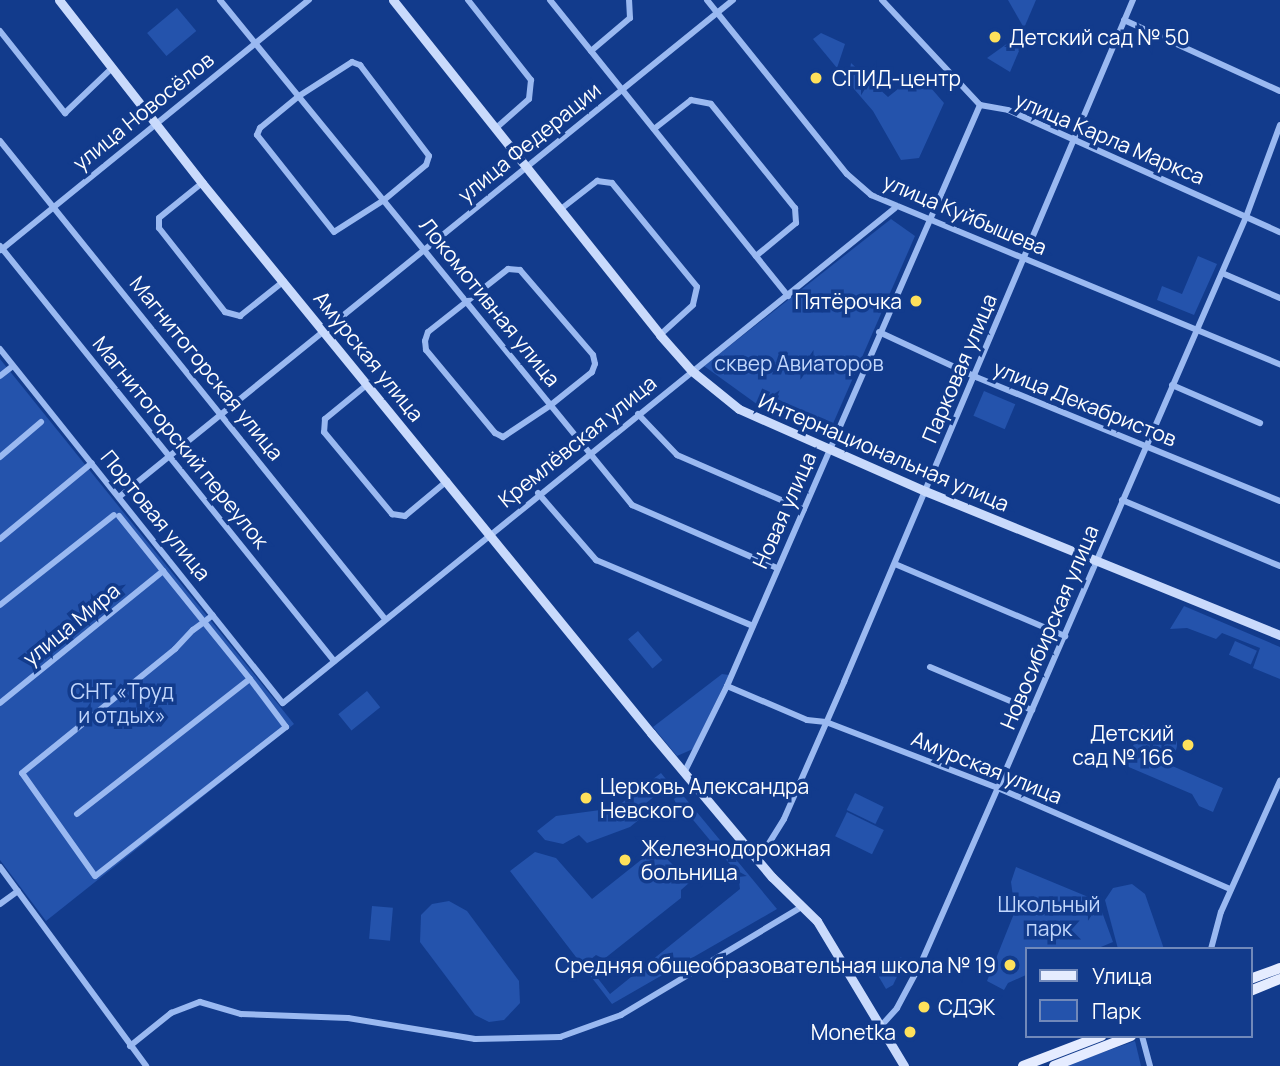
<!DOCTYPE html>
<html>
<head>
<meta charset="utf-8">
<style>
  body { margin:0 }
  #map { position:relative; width:1280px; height:1066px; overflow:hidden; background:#123b8c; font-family:Manrope,sans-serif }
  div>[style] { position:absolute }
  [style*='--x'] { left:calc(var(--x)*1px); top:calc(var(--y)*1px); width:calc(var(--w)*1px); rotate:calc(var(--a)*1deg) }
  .green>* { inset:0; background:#2453ac; transform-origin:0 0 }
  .round { border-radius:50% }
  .street>* { height:6px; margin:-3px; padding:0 3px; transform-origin:3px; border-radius:3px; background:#9ab9f1 }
  .secondary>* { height:9px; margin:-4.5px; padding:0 4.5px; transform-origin:4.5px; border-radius:4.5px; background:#c9dafc }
  .primary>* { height:10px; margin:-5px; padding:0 5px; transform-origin:5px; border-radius:5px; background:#e5ecff }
  .dots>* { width:19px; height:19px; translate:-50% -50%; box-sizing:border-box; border:4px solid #123b8c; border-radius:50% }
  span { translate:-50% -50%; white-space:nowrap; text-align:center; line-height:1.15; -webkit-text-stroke:7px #123b8c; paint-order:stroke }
  .poi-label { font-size:21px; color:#fff }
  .left { translate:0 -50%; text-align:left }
  .right { translate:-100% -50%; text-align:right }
  .street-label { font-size:21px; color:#fff }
  .park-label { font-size:21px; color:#c1d6fc }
  .legend { position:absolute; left:1025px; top:947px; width:228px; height:91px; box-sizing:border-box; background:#123b8c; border:2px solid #7189ba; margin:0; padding:9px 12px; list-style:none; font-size:21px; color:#fff }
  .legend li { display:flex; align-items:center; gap:14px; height:35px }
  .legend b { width:35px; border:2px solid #7189ba }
</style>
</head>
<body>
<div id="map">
  <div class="green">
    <div style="clip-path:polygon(1008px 0,1036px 0,1024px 28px)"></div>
    <div style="left:177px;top:8px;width:30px;height:39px;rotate:50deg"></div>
    <div style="clip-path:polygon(821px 33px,845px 44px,837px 68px,813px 39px)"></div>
    <div style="clip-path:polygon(1015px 38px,1022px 44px,1010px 72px,987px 58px)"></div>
    <div style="clip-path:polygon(851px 63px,888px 97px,918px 73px,944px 103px,919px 158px,901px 160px,873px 111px,848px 82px)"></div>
    <div style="clip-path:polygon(891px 219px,915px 236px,828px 435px,765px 410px,704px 366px)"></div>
    <div style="clip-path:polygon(1198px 256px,1217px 264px,1194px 315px,1157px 300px,1162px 286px,1182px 294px)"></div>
    <div style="clip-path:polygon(0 359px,294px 724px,46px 921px,0 860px)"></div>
    <div style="left:984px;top:391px;width:34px;height:27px;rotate:23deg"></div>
    <div style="clip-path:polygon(1184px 606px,1280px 647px,1280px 679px,1253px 668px,1260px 648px,1222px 633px,1216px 639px,1187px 628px,1170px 629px)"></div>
    <div style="left:638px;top:631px;width:38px;height:13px;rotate:50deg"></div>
    <div style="left:1235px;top:641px;width:24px;height:15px;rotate:24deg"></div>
    <div style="clip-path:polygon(722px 674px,729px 675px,693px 749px,677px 756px,653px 727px)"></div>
    <div style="left:367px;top:691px;width:21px;height:37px;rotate:51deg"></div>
    <div style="clip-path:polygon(1143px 725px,1156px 731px,1147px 755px,1223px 788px,1213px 812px,1199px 806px,1192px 794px,1124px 765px)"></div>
    <div class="round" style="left:1153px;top:733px;width:24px;height:24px"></div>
    <div style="clip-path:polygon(661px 773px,670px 784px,636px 811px,641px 818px,630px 827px,587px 843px,579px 835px,563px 844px,545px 840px,537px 831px,556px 816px,615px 808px)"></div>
    <div style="clip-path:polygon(681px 793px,777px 909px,612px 1004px,510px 871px,535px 852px,556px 858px,592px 899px,656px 848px,690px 882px,681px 890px,681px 898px,604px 959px,596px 955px,586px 963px,610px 994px,740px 889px,738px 874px,689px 815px,682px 817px,674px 799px)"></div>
    <div style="left:855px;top:793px;width:32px;height:19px;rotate:26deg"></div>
    <div style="left:847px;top:812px;width:41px;height:27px;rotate:26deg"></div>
    <div style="clip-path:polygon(1016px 867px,1098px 901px,1113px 942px,1096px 949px,1026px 949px,1026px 975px,1008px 983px,1004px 990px,987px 981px,1015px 911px,1011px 882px)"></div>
    <div style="clip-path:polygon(1132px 884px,1145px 894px,1164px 949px,1118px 949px,1105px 900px,1113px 888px)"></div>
    <div style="clip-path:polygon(449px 901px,467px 911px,519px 981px,520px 1003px,504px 1020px,489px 1022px,475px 1015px,420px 942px,421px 915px,432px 904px)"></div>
    <div style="left:372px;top:906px;width:21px;height:33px;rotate:5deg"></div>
    <div style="clip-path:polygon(901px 957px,904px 962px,893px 985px,886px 989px,876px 972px)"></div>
    <div style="clip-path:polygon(1135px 1041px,1141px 1066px,1064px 1066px)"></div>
  </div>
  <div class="street">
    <div style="--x:220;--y:0;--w:652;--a:50.79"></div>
    <div style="--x:632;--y:505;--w:158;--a:23.5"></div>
    <div style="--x:468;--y:0;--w:102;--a:51.8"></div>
    <div style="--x:531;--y:80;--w:19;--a:96"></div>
    <div style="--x:529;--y:99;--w:45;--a:138.6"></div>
    <div style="--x:550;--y:0;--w:380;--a:51.2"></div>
    <div style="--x:707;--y:0;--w:223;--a:51.2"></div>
    <div style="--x:847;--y:174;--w:32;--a:41"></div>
    <div style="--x:871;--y:195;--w:443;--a:22.5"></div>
    <div style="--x:882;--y:0;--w:144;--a:47"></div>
    <div style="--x:980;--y:105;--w:28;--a:10"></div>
    <div style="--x:1008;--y:110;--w:298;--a:24.2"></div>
    <div style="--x:1124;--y:20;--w:171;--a:24.5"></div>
    <div style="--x:0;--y:31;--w:105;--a:51.6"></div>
    <div style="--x:65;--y:113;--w:66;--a:-43.8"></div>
    <div style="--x:591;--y:51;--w:51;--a:-40.2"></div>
    <div style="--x:630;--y:18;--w:18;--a:-93"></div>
    <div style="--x:352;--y:62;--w:9;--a:21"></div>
    <div style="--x:360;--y:65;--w:114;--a:52.8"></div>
    <div style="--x:429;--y:156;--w:9;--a:108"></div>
    <div style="--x:426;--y:165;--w:55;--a:140.2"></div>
    <div style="--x:384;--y:200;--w:59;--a:147.4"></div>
    <div style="--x:334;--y:232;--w:124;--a:-128.4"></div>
    <div style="--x:257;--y:135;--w:8;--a:-67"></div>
    <div style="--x:260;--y:128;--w:50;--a:-39.4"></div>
    <div style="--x:299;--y:96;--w:63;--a:-32.7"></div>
    <div style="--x:654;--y:129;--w:47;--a:-38.1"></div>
    <div style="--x:691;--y:100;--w:20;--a:11"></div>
    <div style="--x:711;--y:104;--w:134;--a:51.1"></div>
    <div style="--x:795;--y:208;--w:15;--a:86"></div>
    <div style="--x:796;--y:223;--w:52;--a:140.5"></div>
    <div style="--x:0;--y:141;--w:614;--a:51.15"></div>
    <div style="--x:202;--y:183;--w:55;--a:140.9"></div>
    <div style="--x:159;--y:218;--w:10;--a:90"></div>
    <div style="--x:159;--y:228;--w:107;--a:51.8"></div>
    <div style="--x:225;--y:312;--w:16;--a:15"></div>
    <div style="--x:240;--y:316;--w:56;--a:-38.5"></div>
    <div style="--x:561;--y:209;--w:46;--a:-37.9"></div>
    <div style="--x:597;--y:181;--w:15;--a:8"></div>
    <div style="--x:612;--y:183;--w:134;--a:50.7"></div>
    <div style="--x:697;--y:287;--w:18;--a:103"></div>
    <div style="--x:693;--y:305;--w:45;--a:137.7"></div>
    <div style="--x:0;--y:246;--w:533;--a:51.17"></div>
    <div style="--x:1;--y:250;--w:397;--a:-39.1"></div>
    <div style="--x:508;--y:269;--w:12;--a:5"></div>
    <div style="--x:520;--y:270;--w:112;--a:49.3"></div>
    <div style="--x:593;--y:355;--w:9;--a:77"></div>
    <div style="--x:595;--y:364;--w:9;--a:111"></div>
    <div style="--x:592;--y:372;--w:53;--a:141.2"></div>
    <div style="--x:551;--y:405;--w:58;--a:146.3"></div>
    <div style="--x:503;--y:437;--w:9;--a:-153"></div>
    <div style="--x:495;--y:433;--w:108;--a:-129.7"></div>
    <div style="--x:426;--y:350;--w:9;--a:-96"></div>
    <div style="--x:425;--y:341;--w:9;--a:-72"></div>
    <div style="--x:428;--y:332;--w:102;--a:-38.2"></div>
    <div style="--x:1222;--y:273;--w:63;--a:23.3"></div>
    <div style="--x:879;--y:332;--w:107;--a:24.9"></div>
    <div style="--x:976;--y:377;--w:328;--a:22.2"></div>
    <div style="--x:0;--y:349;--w:453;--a:51.4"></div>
    <div style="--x:283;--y:703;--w:787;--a:-38.97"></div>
    <div style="--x:0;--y:376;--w:16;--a:-38"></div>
    <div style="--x:369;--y:383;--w:57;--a:140.7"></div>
    <div style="--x:325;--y:419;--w:13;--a:94"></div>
    <div style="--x:324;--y:432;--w:107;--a:50.3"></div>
    <div style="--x:392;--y:514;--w:13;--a:9"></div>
    <div style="--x:405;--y:516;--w:55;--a:-39.8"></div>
    <div style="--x:1172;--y:385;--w:96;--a:23.4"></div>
    <div style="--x:638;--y:414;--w:57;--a:46.4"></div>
    <div style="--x:677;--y:455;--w:138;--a:23.4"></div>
    <div style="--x:0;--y:457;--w:54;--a:-40.5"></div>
    <div style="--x:538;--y:493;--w:89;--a:49.1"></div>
    <div style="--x:596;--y:560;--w:170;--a:22.8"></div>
    <div style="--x:119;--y:497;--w:790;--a:-38.99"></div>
    <div style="--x:1122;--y:500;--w:171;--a:22.7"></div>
    <div style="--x:119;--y:516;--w:70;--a:51.3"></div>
    <div style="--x:163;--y:571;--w:65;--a:51.2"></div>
    <div style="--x:204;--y:622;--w:73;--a:51.1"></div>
    <div style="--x:250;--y:679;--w:60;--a:53.1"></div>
    <div style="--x:286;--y:727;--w:242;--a:142"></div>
    <div style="--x:95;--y:876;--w:126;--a:-125.3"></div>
    <div style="--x:22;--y:773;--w:197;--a:-39"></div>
    <div style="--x:175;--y:649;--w:26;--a:-47"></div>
    <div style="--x:193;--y:630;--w:14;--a:-36"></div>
    <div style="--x:204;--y:622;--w:11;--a:-38"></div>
    <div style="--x:0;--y:539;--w:119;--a:-39.6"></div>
    <div style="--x:895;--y:564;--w:185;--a:23"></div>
    <div style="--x:0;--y:605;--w:145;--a:-38.3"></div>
    <div style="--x:930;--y:667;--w:111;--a:22.9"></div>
    <div style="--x:727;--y:686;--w:87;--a:23"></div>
    <div style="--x:807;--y:720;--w:19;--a:6"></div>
    <div style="--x:826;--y:722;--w:184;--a:21"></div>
    <div style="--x:998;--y:788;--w:253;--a:23.5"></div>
    <div style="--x:0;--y:703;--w:210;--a:-39"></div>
    <div style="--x:684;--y:773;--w:97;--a:-63.7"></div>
    <div style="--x:727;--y:686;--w:634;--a:-66.47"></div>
    <div style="--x:77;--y:814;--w:219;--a:-38"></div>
    <div style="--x:758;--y:861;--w:49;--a:-58.2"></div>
    <div style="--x:784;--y:819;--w:150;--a:-66.3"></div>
    <div style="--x:844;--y:682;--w:741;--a:-67.04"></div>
    <div style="--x:0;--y:867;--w:247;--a:53.7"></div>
    <div style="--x:0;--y:904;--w:22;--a:-36"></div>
    <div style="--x:1211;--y:949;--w:38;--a:-75"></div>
    <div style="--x:1221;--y:912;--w:144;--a:-65.8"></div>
    <div style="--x:881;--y:1026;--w:24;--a:-48"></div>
    <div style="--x:897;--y:1008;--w:51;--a:-61.9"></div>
    <div style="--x:921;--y:963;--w:191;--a:-66.3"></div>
    <div style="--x:998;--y:788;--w:623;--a:-66.52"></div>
    <div style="--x:1246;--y:217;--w:98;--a:-69.7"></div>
    <div style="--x:1142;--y:1036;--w:31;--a:75"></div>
    <div style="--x:130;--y:1046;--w:53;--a:-38.8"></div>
    <div style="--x:171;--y:1013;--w:31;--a:-21"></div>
    <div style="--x:200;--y:1002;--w:43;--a:16.3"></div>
    <div style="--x:241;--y:1014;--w:107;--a:2.1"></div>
    <div style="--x:348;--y:1018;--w:129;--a:9.4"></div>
    <div style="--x:475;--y:1039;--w:85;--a:-1.3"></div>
    <div style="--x:560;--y:1037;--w:65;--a:-19.8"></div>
    <div style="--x:621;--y:1015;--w:212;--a:-30.9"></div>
  </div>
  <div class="secondary">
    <div style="--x:59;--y:0;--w:232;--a:52"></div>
    <div style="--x:202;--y:183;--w:710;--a:50.77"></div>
    <div style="--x:651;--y:733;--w:188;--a:50"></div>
    <div style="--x:772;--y:877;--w:63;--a:44.4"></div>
    <div style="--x:817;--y:921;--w:169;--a:59"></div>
    <div style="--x:393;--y:0;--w:428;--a:51.4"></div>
    <div style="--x:660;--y:335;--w:48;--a:48.4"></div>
    <div style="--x:692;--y:371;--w:60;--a:39"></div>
    <div style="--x:739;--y:409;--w:203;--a:23.8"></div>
    <div style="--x:925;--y:491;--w:383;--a:22.1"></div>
  </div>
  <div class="primary">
    <div style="--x:1250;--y:979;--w:32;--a:-20"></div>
    <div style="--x:1250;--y:991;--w:32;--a:-22"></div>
    <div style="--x:1023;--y:1066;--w:84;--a:-21"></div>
    <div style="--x:1054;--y:1066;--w:83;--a:-21.3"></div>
  </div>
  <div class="dots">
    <div style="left:995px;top:37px;background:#ffe15b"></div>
    <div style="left:816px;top:78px;background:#ffe15b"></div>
    <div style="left:916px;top:301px;background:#ffe15b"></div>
    <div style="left:1188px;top:745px;background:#ffe15b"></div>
    <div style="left:586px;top:798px;background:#ffe15b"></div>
    <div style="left:625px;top:860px;background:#ffe15b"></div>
    <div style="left:1010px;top:965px;background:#ffe15b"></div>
    <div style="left:924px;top:1007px;background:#ffe15b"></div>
    <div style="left:910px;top:1032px;background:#ffe15b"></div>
  </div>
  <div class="poi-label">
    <span class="left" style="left:1009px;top:37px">Детский сад № 50</span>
    <span class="left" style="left:832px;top:78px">СПИД-центр</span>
    <span class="right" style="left:902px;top:301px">Пятёрочка</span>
    <span class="right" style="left:1174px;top:745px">Детский<br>сад № 166</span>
    <span class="left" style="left:600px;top:798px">Церковь Александра<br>Невского</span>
    <span class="left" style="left:641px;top:860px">Железнодорожная<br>больница</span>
    <span class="right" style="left:996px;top:965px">Средняя общеобразовательная школа № 19</span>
    <span class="left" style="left:938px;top:1007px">СДЭК</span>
    <span class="right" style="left:896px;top:1032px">Monetka</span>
  </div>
  <div class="street-label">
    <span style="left:143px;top:111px;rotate:-39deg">улица Новосёлов</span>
    <span style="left:1110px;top:138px;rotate:23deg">улица Карла Маркса</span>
    <span style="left:529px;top:142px;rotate:-39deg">улица Федерации</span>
    <span style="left:965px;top:214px;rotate:23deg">улица Куйбышева</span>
    <span style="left:490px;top:302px;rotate:51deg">Локомотивная улица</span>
    <span style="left:369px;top:356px;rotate:51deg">Амурская улица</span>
    <span style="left:207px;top:368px;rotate:51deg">Магнитогорская улица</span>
    <span style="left:959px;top:368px;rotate:-67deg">Парковая улица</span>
    <span style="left:1085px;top:403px;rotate:22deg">улица Декабристов</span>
    <span style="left:577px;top:441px;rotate:-39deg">Кремлёвская улица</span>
    <span style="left:181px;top:442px;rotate:51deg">Магнитогорский переулок</span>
    <span style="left:884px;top:452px;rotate:23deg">Интернациональная улица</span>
    <span style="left:784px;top:510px;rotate:-66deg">Новая улица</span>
    <span style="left:156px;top:515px;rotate:51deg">Портовая улица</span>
    <span style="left:71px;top:624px;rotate:-39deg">улица Мира</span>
    <span style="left:1049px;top:627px;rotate:-67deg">Новосибирская улица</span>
    <span style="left:987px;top:767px;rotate:22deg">Амурская улица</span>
  </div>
  <div class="park-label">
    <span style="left:799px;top:363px">сквер Авиаторов</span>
    <span style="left:122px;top:703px">СНТ «Труд<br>и отдых»</span>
    <span style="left:1049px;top:916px">Школьный<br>парк</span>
  </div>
  <ul class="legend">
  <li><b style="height:9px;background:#e5ecff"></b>Улица</li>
  <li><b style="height:19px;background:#2453ac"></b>Парк</li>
  </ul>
</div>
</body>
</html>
